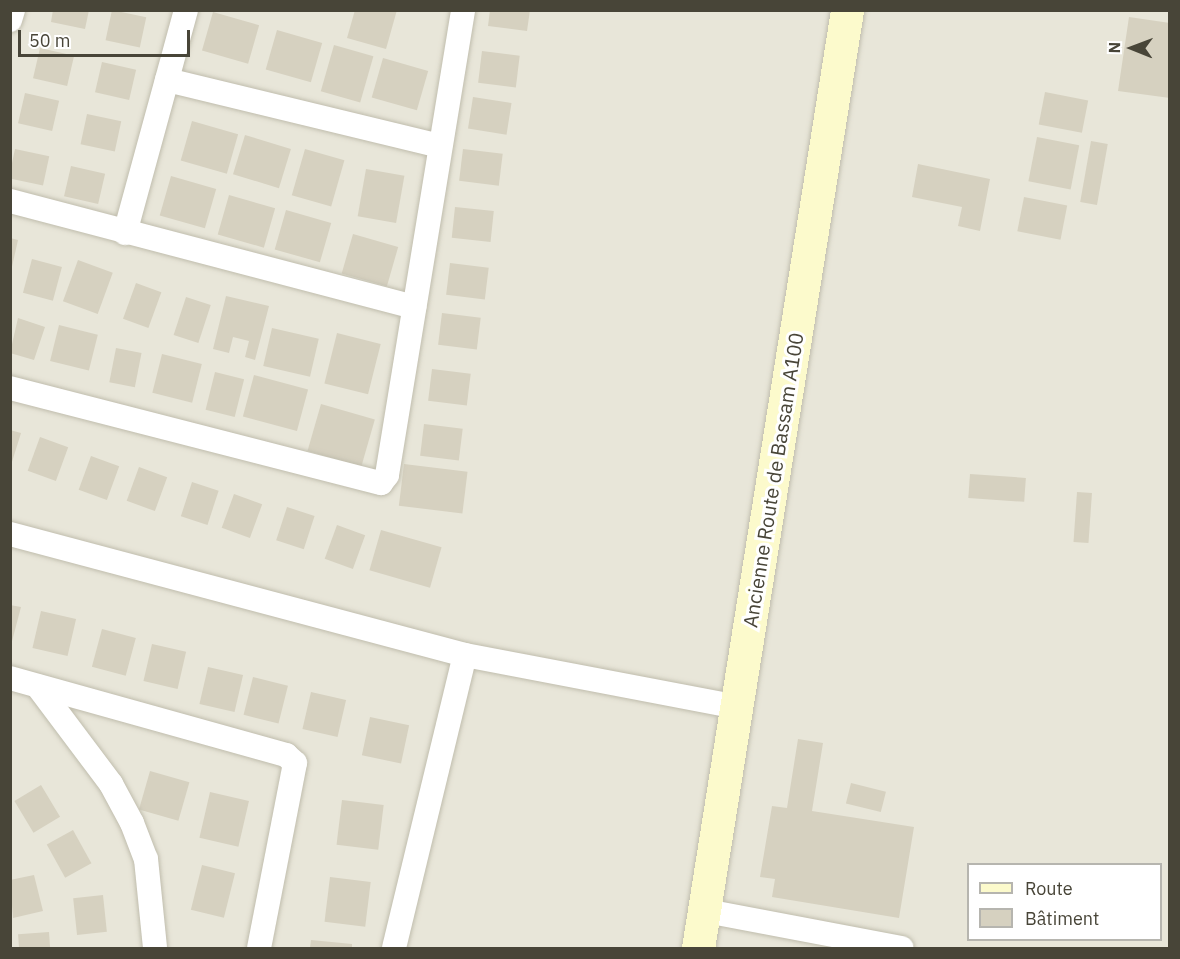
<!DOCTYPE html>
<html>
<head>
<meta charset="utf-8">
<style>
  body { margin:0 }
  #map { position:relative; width:1180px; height:959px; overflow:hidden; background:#f4f3ea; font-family:"IBM Plex Sans",sans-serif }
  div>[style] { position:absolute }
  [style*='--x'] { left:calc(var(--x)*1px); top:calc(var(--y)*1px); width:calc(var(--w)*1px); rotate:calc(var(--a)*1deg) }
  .residential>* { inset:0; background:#e8e6d9 }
  .building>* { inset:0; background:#d6d1c0; transform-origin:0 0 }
  .roads { filter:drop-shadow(0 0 2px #c0bdad) drop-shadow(0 0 2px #c0bdad) }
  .minor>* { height:24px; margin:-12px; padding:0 12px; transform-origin:12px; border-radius:12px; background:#fff }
  .secondary>* { height:33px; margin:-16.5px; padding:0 16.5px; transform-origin:16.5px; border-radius:16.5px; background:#fcfacc }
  span { translate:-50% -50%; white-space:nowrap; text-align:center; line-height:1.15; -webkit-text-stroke:6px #fff; paint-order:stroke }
  .street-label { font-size:20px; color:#484538 }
  .frame { position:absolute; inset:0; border:12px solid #484538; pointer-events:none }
  .legend { position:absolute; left:967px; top:863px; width:195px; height:78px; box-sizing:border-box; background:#fff; border:2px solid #b6b5af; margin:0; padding:8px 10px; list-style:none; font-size:18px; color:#484538 }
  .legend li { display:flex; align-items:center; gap:12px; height:30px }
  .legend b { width:30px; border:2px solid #b6b5af }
  .north { position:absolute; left:1102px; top:18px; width:60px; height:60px; -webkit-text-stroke:4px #fff; paint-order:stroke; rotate:271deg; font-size:16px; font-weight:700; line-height:24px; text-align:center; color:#484538 }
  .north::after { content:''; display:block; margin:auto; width:21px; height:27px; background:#484538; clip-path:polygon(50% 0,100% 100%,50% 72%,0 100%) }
  .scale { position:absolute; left:18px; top:30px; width:172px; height:27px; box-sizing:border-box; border:3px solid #484538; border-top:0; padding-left:8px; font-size:18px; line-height:21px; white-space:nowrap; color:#484538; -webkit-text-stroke:4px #fff; paint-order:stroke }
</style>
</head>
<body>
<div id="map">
  <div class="residential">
    <div style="clip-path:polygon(evenodd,10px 11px,1169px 11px,1169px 948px,11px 948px,10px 11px,968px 864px,1160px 864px,1160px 940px,968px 940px,968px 864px)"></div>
  </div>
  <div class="building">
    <div style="clip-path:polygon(53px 10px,89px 10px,85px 29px,51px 22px)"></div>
    <div style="left:112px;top:10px;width:35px;height:31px;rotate:12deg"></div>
    <div style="clip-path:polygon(355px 10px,397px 10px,386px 49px,347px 38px)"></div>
    <div style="clip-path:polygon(490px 10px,530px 10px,527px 31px,488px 26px)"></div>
    <div style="left:213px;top:12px;width:48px;height:40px;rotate:16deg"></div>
    <div style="clip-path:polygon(1129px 17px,1170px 23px,1170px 98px,1118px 91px)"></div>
    <div style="left:277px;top:30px;width:47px;height:41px;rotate:16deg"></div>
    <div style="left:334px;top:45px;width:41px;height:48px;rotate:16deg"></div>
    <div style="left:40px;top:48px;width:35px;height:31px;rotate:13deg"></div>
    <div style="left:482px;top:51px;width:38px;height:32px;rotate:7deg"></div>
    <div style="left:383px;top:58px;width:47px;height:41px;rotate:16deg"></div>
    <div style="left:102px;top:62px;width:35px;height:31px;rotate:13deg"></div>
    <div style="left:1045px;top:92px;width:44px;height:33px;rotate:11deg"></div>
    <div style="left:25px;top:93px;width:35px;height:31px;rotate:13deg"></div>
    <div style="left:473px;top:97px;width:39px;height:32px;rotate:9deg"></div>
    <div style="left:87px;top:114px;width:35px;height:31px;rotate:12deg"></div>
    <div style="left:192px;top:121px;width:48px;height:41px;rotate:16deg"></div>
    <div style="left:245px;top:135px;width:48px;height:41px;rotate:17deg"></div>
    <div style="left:1037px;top:137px;width:43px;height:45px;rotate:11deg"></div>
    <div style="left:1091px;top:141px;width:17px;height:62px;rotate:10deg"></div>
    <div style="left:15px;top:149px;width:35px;height:30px;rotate:12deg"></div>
    <div style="left:305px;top:149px;width:41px;height:48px;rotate:16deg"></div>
    <div style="left:463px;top:149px;width:40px;height:32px;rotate:7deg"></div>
    <div style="clip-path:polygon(918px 164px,990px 179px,980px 231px,958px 226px,962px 207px,912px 197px)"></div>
    <div style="left:71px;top:166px;width:35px;height:31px;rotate:13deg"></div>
    <div style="left:366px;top:169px;width:39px;height:48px;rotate:10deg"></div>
    <div style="left:171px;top:176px;width:47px;height:41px;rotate:16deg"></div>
    <div style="left:229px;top:195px;width:48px;height:41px;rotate:16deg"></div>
    <div style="left:1024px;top:197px;width:44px;height:35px;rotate:11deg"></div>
    <div style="left:455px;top:207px;width:39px;height:31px;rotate:6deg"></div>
    <div style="left:286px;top:210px;width:47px;height:41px;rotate:16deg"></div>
    <div style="left:353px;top:234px;width:47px;height:41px;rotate:16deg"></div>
    <div style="clip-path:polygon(10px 238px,18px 240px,11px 271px,10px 271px)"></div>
    <div style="left:32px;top:259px;width:31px;height:35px;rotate:15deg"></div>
    <div style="left:78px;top:260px;width:37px;height:44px;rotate:20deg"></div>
    <div style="left:450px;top:263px;width:39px;height:32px;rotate:7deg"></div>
    <div style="left:136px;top:283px;width:27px;height:38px;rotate:20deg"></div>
    <div style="clip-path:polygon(226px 296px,269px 306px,255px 360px,245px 357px,249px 341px,233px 337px,229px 353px,213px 349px)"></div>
    <div style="left:186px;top:297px;width:26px;height:40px;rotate:18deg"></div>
    <div style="left:442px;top:313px;width:39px;height:32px;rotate:7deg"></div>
    <div style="clip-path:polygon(18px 318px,45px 327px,34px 360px,10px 353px)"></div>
    <div style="left:59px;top:325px;width:40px;height:37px;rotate:14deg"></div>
    <div style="left:272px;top:328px;width:48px;height:39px;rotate:13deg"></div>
    <div style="left:337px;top:333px;width:45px;height:52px;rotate:14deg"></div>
    <div style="left:116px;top:348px;width:26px;height:35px;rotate:11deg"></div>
    <div style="left:162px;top:354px;width:41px;height:40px;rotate:14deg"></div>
    <div style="left:432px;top:369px;width:39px;height:32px;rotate:7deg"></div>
    <div style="left:215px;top:372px;width:30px;height:39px;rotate:14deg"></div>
    <div style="left:254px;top:375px;width:56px;height:43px;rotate:15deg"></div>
    <div style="left:321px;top:404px;width:56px;height:49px;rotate:16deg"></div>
    <div style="left:424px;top:424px;width:39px;height:32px;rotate:7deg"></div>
    <div style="clip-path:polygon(10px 430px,21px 433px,11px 465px,10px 464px)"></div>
    <div style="left:40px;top:437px;width:30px;height:36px;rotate:20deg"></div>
    <div style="left:91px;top:456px;width:30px;height:36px;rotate:20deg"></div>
    <div style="left:404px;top:464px;width:64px;height:42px;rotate:7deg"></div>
    <div style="left:139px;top:467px;width:30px;height:36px;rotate:20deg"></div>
    <div style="left:970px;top:474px;width:56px;height:24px;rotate:4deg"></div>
    <div style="left:192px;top:482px;width:28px;height:36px;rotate:18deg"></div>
    <div style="left:1077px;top:492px;width:15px;height:50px;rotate:4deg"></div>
    <div style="left:234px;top:494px;width:30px;height:36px;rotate:20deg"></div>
    <div style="left:287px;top:507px;width:29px;height:35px;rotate:18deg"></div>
    <div style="left:337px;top:525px;width:30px;height:36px;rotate:20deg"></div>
    <div style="left:381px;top:530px;width:63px;height:42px;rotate:16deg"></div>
    <div style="clip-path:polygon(10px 605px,21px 607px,11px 645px,10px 645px)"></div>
    <div style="left:41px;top:611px;width:36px;height:38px;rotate:13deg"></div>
    <div style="left:102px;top:629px;width:35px;height:39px;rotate:15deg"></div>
    <div style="left:152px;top:644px;width:35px;height:38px;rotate:13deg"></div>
    <div style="left:208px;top:667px;width:36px;height:38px;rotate:13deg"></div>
    <div style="left:253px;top:677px;width:36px;height:39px;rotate:14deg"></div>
    <div style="left:311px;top:692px;width:36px;height:38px;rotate:13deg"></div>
    <div style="left:370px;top:717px;width:40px;height:39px;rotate:12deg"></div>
    <div style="clip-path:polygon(798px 739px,823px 743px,812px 811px,914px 827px,899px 918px,772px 897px,775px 879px,760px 877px,772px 806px,787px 808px)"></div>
    <div style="left:150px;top:771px;width:41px;height:40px;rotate:16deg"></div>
    <div style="left:851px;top:783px;width:36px;height:21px;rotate:14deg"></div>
    <div style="left:41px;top:785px;width:37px;height:31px;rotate:59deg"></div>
    <div style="left:210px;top:792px;width:40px;height:47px;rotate:13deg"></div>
    <div style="left:342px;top:800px;width:42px;height:45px;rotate:7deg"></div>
    <div style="left:73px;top:830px;width:38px;height:30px;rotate:61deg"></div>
    <div style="left:202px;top:865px;width:34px;height:46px;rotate:14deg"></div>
    <div style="clip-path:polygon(34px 875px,43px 911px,13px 918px,10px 880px)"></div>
    <div style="left:330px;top:877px;width:41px;height:45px;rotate:7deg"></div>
    <div style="left:103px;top:895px;width:37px;height:30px;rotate:84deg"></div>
    <div style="left:49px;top:932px;width:16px;height:31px;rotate:86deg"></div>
    <div style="clip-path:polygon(311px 940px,352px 944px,352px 948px,310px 948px)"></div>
  </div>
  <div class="roads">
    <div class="minor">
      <div style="--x:10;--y:20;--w:10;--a:-73"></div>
      <div style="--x:167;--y:80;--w:281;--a:13.6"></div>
      <div style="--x:10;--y:201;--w:418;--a:14.7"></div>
      <div style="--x:125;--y:233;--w:231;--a:-74.7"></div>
      <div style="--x:10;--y:388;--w:383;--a:14.4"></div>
      <div style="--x:381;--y:483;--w:10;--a:-53"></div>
      <div style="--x:387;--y:475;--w:471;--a:-80.7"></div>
      <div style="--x:10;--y:534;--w:471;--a:14.9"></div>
      <div style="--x:465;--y:655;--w:277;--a:10.8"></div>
      <div style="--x:10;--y:678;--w:287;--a:15.6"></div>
      <div style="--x:286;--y:755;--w:12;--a:42"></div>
      <div style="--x:295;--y:763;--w:188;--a:101"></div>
      <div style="--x:39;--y:688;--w:120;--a:53.1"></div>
      <div style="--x:111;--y:784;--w:44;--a:61.7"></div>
      <div style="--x:132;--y:823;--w:39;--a:69"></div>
      <div style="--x:146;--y:859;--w:89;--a:84.2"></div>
      <div style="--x:706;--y:911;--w:199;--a:10.7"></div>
      <div style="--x:394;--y:948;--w:301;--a:-76.4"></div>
    </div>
    <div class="secondary">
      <div style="--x:698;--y:948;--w:950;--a:-80.97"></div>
    </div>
  </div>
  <div class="street-label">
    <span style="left:773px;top:480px;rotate:-81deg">Ancienne Route de Bassam A100</span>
  </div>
  <div class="frame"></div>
  <ul class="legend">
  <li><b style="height:8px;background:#fcfacc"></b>Route</li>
  <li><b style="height:16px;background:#d6d1c0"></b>Bâtiment</li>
  </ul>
  <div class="north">N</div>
  <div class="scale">50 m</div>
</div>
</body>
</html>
